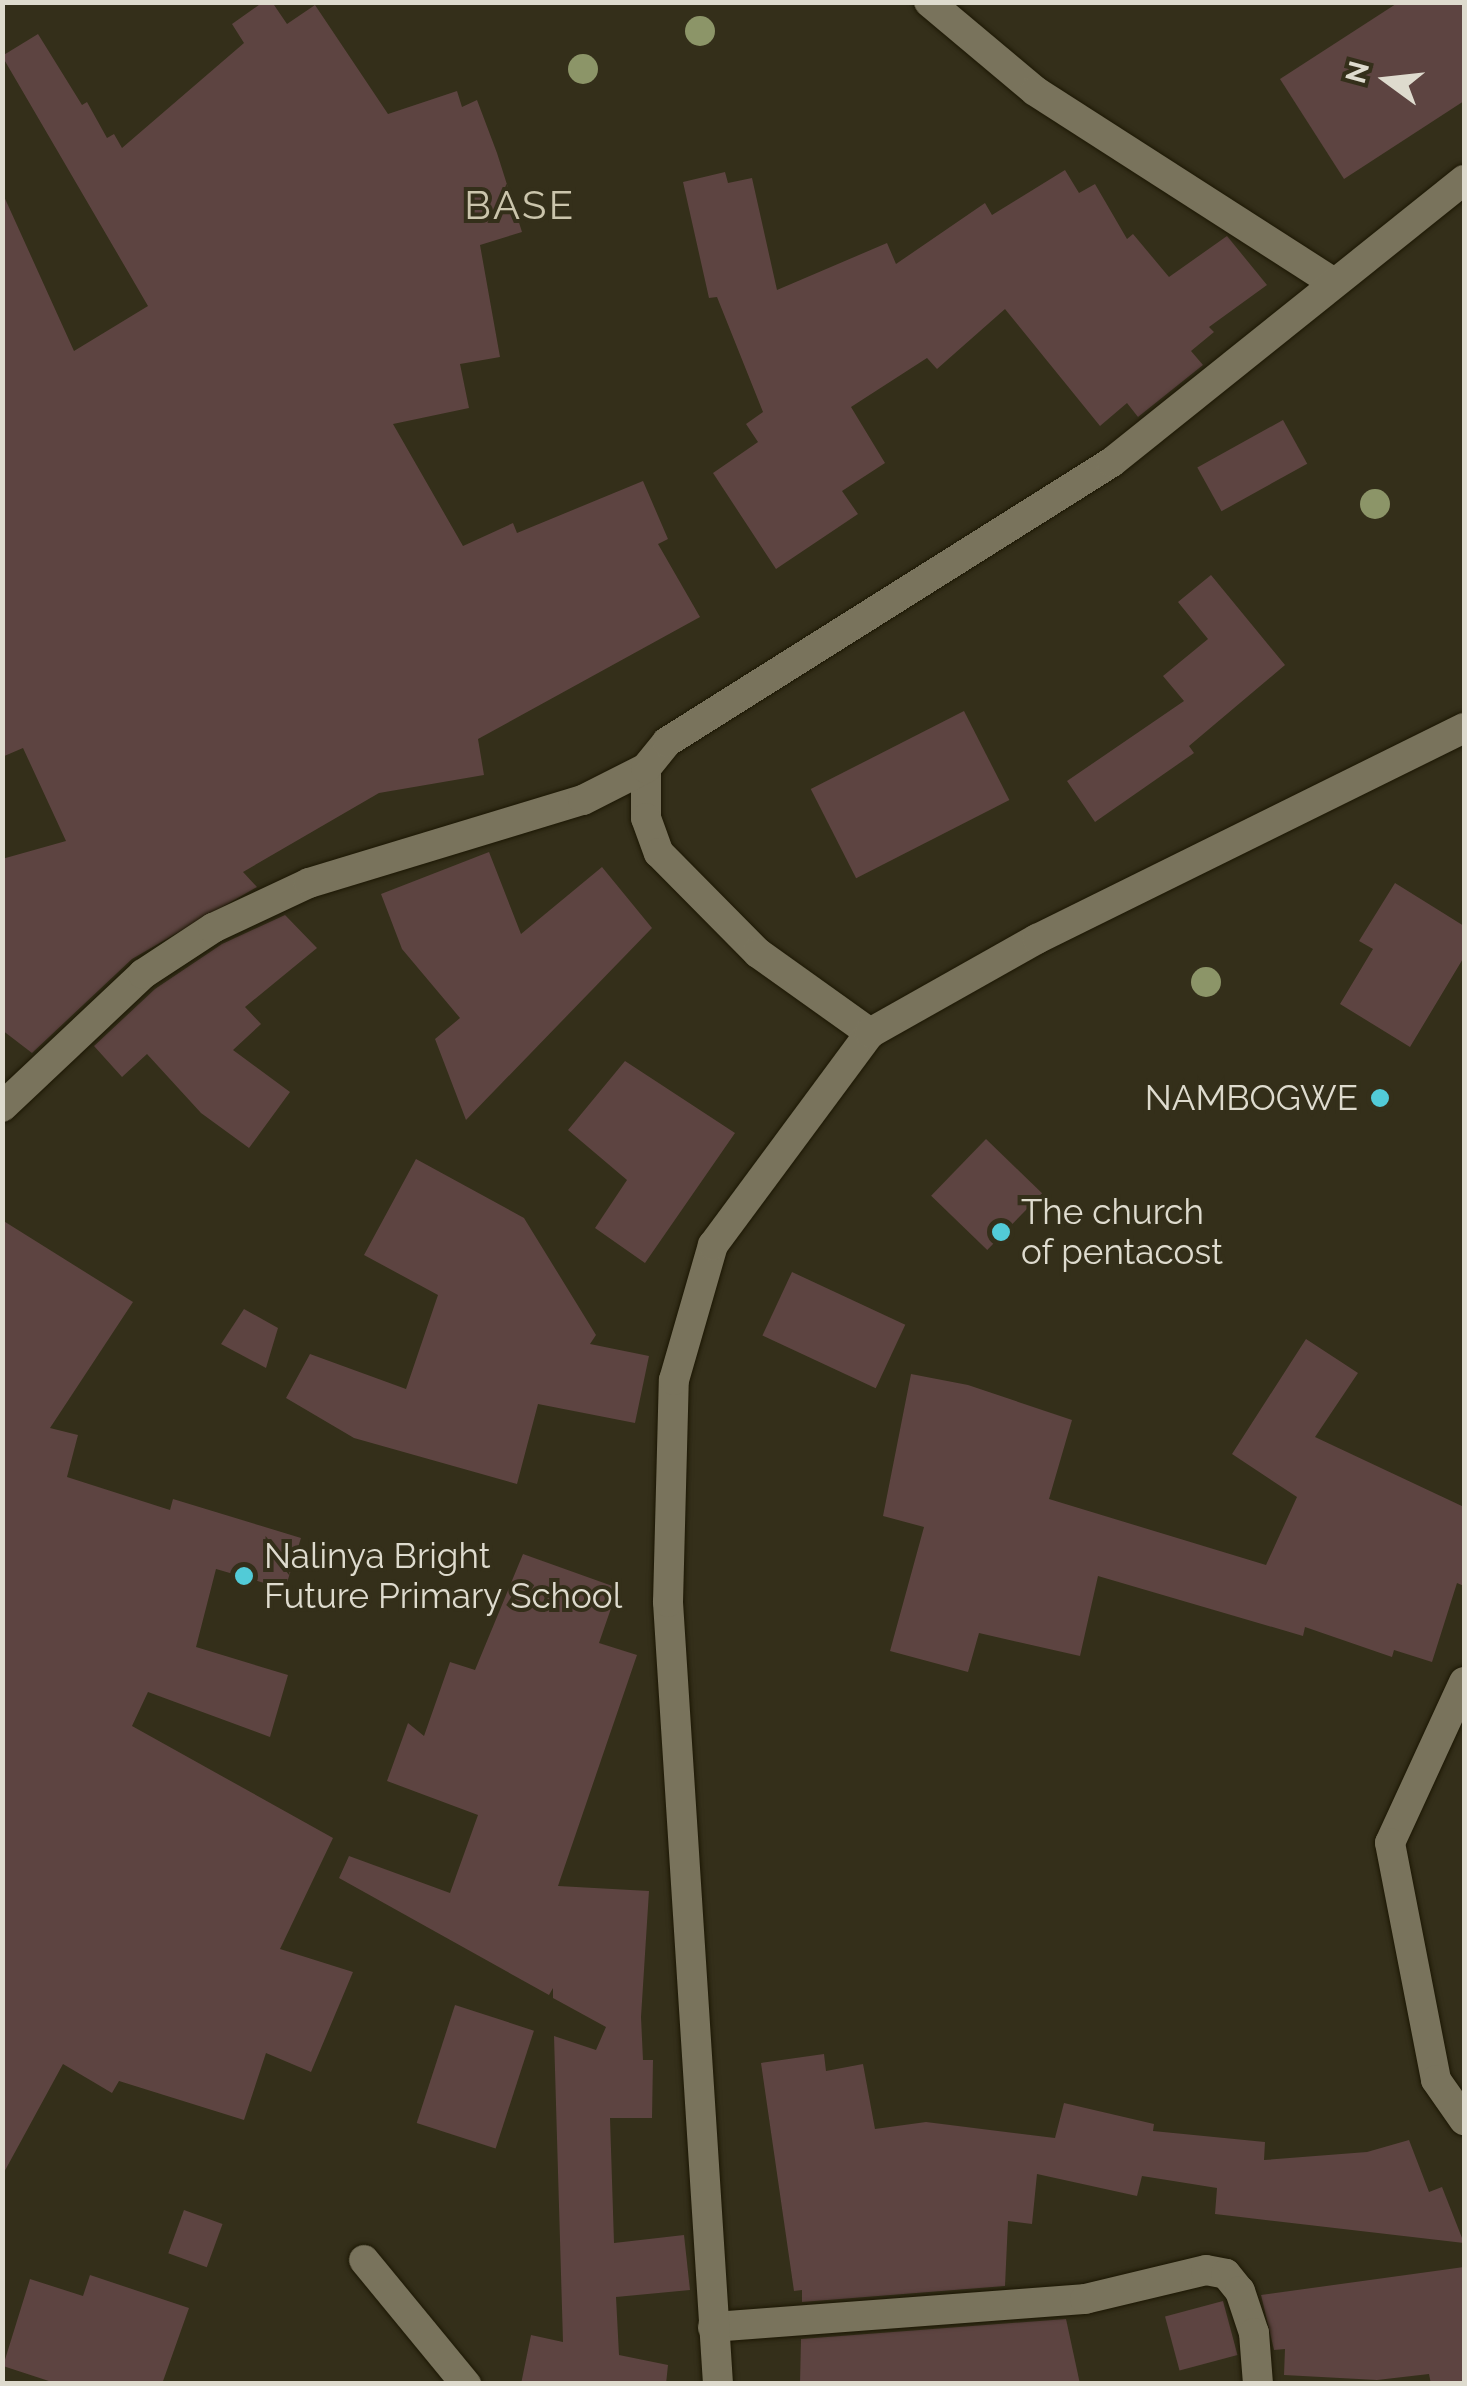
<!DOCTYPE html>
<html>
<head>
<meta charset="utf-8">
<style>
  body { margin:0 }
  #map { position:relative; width:1467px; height:2386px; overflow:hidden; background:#342f1a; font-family:Raleway,sans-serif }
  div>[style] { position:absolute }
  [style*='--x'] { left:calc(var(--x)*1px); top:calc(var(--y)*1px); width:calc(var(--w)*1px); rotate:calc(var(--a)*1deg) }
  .building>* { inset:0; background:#5d4441; transform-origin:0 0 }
  .roads { filter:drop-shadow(0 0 2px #1c1704) drop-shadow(0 0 2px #1c1704) }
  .minor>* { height:30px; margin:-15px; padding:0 15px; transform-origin:15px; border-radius:15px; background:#79735c }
  .trees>* { width:30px; height:30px; margin:-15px; border-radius:50%; background:#8c9568 }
  .dots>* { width:28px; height:28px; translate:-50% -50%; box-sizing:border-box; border:5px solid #342f1a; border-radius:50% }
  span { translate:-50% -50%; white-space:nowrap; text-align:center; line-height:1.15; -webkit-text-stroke:8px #342f1a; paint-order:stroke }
  .poi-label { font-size:35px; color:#dedbce }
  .right { translate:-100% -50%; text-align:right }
  .left { translate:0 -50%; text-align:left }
  .quarter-label { font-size:40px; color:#cbc5ac; letter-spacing:2.5px }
  .frame { position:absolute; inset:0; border:5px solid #dedbce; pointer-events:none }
  .north { position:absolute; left:1337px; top:30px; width:100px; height:100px; -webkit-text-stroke:8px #342f1a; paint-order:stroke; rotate:285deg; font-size:28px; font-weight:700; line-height:40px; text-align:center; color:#dedbce }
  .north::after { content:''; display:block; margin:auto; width:35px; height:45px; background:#dedbce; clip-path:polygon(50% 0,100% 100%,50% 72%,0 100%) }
</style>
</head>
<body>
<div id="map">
  <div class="building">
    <div style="clip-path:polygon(263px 2px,272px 2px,287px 24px,315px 5px,388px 114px,457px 91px,462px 107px,477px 100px,497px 153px,522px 232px,480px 245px,500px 357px,460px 364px,469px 408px,393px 424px,463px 546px,513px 523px,517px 533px,643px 481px,668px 539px,658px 544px,700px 617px,478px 739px,484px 775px,379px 793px,243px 872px,257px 887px,132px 959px,32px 1053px,2px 1030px,2px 859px,66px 841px,23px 748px,2px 757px,2px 192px,74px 351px,148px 306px,2px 56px,38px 34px,82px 105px,87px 102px,107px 138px,114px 134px,122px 148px,244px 43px,232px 24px)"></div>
    <div style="clip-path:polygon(1399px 2px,1464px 2px,1464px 101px,1344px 179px,1280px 79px)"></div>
    <div style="clip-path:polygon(1065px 170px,1079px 193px,1095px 184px,1127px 239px,1133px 234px,1169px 277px,1227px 236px,1267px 285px,1209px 327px,1214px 332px,1191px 351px,1203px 365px,1138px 417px,1127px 403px,1100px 426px,1005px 309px,937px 369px,927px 358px,851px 407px,885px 463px,842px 491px,858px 514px,776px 569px,713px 473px,758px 442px,746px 424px,763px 412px,717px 297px,709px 298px,683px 182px,725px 172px,728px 183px,752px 178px,777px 290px,887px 243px,896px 264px,985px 203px,992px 215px)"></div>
    <div style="left:1283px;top:420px;width:50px;height:98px;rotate:61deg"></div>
    <div style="clip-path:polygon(1211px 575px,1285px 665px,1189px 746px,1194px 753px,1095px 822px,1067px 781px,1184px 701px,1163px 676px,1208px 639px,1178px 602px)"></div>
    <div style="left:964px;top:711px;width:100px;height:172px;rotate:63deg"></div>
    <div style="clip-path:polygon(489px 852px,521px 934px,602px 867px,652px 928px,466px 1120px,435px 1039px,460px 1018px,402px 949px,381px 894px)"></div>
    <div style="clip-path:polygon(1395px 883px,1464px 926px,1464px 957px,1410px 1047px,1340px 1004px,1373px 949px,1359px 941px)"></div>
    <div style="clip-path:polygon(285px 915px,317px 948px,245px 1007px,261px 1024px,233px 1050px,290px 1092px,249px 1148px,201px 1113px,147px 1054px,122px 1077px,94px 1046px,155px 989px,222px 944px)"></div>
    <div style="clip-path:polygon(625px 1061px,735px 1133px,645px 1263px,595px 1228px,627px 1180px,568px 1130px)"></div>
    <div style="left:986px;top:1139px;width:78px;height:79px;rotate:44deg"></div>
    <div style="clip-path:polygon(416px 1159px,524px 1218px,596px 1335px,590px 1344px,649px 1356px,635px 1423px,538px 1404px,517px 1484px,354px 1438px,286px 1398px,310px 1354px,406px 1389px,438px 1295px,364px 1255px)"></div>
    <div style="clip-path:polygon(2px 1220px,133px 1302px,50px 1428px,78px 1435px,67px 1477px,170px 1510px,173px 1499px,301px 1538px,285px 1589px,216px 1569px,196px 1647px,288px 1675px,270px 1737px,148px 1692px,132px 1726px,333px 1838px,280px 1949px,353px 1972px,311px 2072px,266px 2053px,244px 2120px,119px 2081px,112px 2093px,63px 2064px,2px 2176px)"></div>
    <div style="left:792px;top:1272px;width:125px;height:70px;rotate:25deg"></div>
    <div style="clip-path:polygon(244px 1309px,278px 1328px,266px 1368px,221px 1344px)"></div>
    <div style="clip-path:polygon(1306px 1339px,1358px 1373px,1315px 1437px,1464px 1507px,1464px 1586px,1457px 1583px,1432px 1662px,1394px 1650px,1392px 1657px,1305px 1627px,1303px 1636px,1098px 1576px,1080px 1656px,979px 1633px,968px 1672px,890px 1651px,924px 1527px,883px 1516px,911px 1374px,968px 1385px,1072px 1420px,1049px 1499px,1266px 1565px,1297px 1497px,1232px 1454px)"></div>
    <div style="clip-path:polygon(523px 1554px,618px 1588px,599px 1643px,637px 1655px,558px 1886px,649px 1891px,641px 2017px,643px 2060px,653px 2060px,652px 2118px,610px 2118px,614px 2243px,684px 2235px,690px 2290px,616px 2297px,619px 2355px,668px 2365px,666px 2384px,521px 2384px,531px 2335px,563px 2342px,554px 2036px,596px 2050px,606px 2027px,553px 1998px,553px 1988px,549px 1995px,339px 1878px,349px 1856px,450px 1893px,478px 1815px,387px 1781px,408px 1723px,424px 1736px,450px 1662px,475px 1670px)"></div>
    <div style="left:455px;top:2005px;width:83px;height:124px;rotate:18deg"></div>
    <div style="clip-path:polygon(824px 2054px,826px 2071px,863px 2064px,875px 2129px,926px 2122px,1055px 2138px,1064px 2103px,1154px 2124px,1153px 2131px,1265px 2142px,1264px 2160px,1367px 2152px,1409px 2140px,1429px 2192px,1442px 2187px,1464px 2243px,1215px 2214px,1217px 2188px,1142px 2176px,1137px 2196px,1037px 2174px,1032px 2224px,1008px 2221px,1005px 2286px,802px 2302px,802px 2290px,794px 2291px,761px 2063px)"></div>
    <div style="left:184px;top:2210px;width:41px;height:46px;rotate:20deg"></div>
    <div style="clip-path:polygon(1464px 2267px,1464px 2384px,1431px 2384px,1429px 2374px,1377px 2380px,1284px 2375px,1285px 2349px,1274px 2350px,1261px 2295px)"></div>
    <div style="clip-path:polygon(90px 2275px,189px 2308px,162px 2384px,58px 2384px,3px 2366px,30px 2279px,83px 2296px)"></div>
    <div style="left:1223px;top:2301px;width:56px;height:60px;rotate:75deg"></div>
    <div style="clip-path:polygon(1066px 2319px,1080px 2384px,800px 2384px,801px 2339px)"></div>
  </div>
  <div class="roads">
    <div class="minor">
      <div style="--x:929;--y:2;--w:138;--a:40"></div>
      <div style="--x:1035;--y:91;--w:354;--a:32.7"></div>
      <div style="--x:646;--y:768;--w:50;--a:90"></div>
      <div style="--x:646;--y:818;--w:37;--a:70"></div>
      <div style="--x:659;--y:853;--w:141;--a:45.3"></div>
      <div style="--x:758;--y:953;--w:138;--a:35.5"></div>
      <div style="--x:2;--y:1107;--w:194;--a:-43.3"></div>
      <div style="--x:143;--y:974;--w:84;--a:-33.3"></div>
      <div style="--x:213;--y:928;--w:106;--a:-25.1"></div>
      <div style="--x:309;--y:883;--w:286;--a:-16.9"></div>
      <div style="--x:583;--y:800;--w:71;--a:-26.9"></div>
      <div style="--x:646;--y:768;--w:33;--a:-51"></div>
      <div style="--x:667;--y:742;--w:526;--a:-32.18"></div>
      <div style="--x:1112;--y:462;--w:451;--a:-38.7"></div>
      <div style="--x:1464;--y:1682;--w:177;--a:114.7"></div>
      <div style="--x:1390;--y:1843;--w:241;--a:79"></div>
      <div style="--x:1436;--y:2080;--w:49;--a:55"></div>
      <div style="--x:364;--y:2260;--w:161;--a:50.6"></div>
      <div style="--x:713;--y:2327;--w:373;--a:-4.3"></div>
      <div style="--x:1085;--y:2299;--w:124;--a:-13.5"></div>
      <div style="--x:1206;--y:2270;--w:20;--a:11"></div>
      <div style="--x:1226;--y:2274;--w:22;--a:51"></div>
      <div style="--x:1240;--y:2291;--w:44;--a:71.6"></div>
      <div style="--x:1254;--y:2333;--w:51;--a:85.5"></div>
      <div style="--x:718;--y:2384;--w:784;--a:-93.66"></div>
      <div style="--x:668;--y:1602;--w:222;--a:-88.5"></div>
      <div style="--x:674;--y:1380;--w:141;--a:-73.9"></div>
      <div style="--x:713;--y:1245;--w:264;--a:-53.5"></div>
      <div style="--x:870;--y:1033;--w:192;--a:-29.4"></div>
      <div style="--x:1037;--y:939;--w:476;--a:-26.3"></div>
    </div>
  </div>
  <div class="trees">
    <div style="left:700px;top:31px"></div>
    <div style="left:583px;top:69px"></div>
    <div style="left:1375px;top:504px"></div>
    <div style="left:1206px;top:982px"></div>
  </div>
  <div class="dots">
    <div style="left:1380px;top:1098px;background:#52cbd7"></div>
    <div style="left:1001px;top:1232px;background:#52cbd7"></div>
    <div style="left:244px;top:1576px;background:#52cbd7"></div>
  </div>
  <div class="poi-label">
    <span class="right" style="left:1358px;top:1098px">NAMBOGWE</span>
    <span class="left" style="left:1021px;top:1232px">The church<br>of pentacost</span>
    <span class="left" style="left:264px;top:1576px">Nalinya Bright<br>Future Primary School</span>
  </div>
  <div class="quarter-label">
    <span style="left:520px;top:205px">BASE</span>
  </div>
  <div class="frame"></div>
  <div class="north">N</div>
</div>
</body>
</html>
